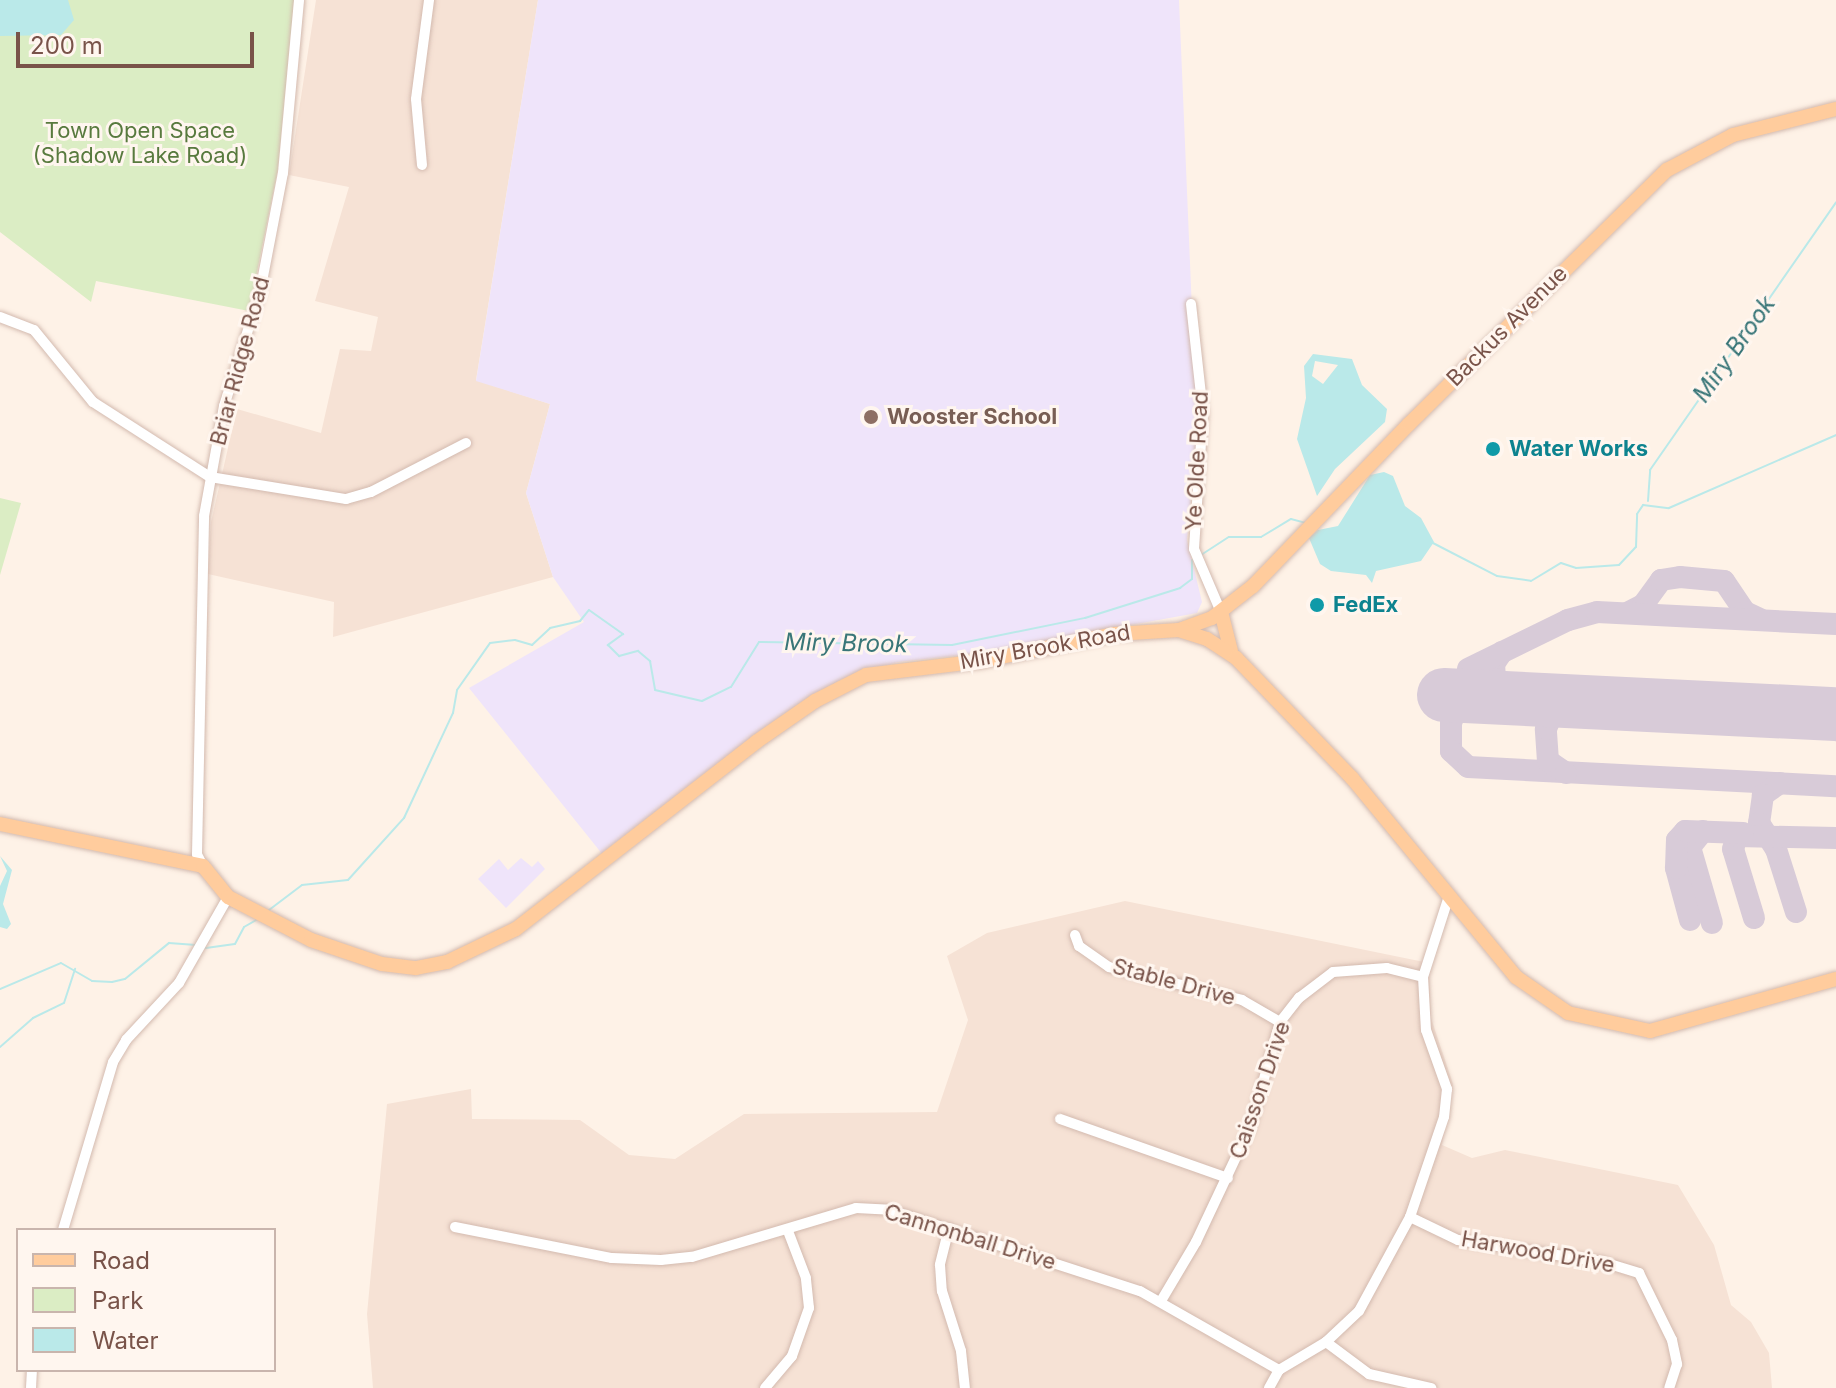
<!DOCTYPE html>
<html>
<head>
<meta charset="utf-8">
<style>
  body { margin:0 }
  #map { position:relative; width:1836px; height:1388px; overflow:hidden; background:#fef2e7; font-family:Inter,sans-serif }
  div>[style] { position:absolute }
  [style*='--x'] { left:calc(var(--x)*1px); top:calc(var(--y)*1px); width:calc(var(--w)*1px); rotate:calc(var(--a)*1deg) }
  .residential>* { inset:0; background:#f6e2d5 }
  .education>* { inset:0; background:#efe4fa }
  .green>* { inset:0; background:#dbedc4 }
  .water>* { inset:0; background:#bae9e9 }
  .stream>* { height:2px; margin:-1px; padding:0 1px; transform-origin:1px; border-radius:1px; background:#bae9e9 }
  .taxiway>* { height:22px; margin:-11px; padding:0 11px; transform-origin:11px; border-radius:11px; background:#d8cbd8 }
  .runway>* { height:54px; margin:-27px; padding:0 27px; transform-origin:27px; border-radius:27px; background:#d8cbd8 }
  .roads { filter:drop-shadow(0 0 2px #d3baaf) drop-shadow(0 0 2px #d3baaf) }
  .minor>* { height:10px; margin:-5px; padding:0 5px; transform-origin:5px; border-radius:5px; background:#fff }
  .major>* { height:14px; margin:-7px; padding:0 7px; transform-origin:7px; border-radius:7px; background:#ffcc9d }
  .dots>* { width:22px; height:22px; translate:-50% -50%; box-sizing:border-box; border:4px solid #fff6ef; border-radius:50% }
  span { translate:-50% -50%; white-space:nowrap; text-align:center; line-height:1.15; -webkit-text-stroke:6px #fff6ef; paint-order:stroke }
  .park-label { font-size:22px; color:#587a3e }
  .street-label { font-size:22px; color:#795349 }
  .education-label { font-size:22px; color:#785e54; font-weight:700 }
  .left { translate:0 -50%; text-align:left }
  .culture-label { font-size:22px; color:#0d838f; font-weight:700 }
  .water-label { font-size:24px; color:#397678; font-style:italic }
  .legend { position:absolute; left:16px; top:1228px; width:260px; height:144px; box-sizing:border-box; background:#fff6ef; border:2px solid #c9b5ad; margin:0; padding:10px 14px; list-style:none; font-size:24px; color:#795349 }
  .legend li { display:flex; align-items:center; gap:16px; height:40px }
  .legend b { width:40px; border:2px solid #c9b5ad }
  .scale { position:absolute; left:16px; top:32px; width:238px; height:36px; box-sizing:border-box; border:4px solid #795349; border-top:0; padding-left:10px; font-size:24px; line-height:28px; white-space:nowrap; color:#795349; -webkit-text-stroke:6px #fff6ef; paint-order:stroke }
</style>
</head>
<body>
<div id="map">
  <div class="residential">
    <div style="clip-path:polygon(316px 0,538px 0,476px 380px,550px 404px,526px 493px,553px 577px,333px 637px,334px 602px,208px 574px,211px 522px,237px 409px,321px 433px,340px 349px,371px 351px,378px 317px,315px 301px,349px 187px,289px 175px)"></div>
    <div style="clip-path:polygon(1125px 901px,1429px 963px,1431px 1018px,1453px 1084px,1442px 1145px,1472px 1158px,1505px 1150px,1678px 1185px,1714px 1245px,1731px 1305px,1751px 1322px,1769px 1353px,1772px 1388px,373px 1388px,367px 1314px,387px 1104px,471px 1089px,472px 1119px,580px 1120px,629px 1155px,675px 1159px,744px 1114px,937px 1112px,968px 1020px,947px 956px,987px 933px)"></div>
  </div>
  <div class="education">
    <div style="clip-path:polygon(538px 0,1179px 0,1197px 430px,1187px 540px,1202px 602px,1197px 613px,971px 654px,898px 662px,842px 679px,815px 694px,603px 855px,469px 688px,584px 622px,553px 577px,526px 493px,550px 404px,476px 381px)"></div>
    <div style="clip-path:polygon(521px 858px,532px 867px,538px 861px,545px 869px,506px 908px,478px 879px,499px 859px,508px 870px)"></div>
  </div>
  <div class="green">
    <div style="clip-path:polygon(0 0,294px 0,278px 169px,249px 311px,96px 281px,91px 302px,0 232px)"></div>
    <div style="clip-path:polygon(0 498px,21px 503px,0 575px)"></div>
  </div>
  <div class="water">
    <div style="clip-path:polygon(0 0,68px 0,74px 20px,61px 35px,0 36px)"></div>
    <div style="clip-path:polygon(evenodd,1313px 354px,1352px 359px,1362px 385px,1387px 409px,1385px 422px,1335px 469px,1317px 496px,1297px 439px,1306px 398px,1304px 366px,1313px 354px,1315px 361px,1338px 365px,1323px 384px,1312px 376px,1315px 361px)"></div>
    <div style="clip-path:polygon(1384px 472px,1393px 476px,1405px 506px,1421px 518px,1434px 542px,1421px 561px,1376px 571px,1372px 583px,1366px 575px,1331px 571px,1320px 564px,1309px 538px,1318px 530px,1338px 526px,1370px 475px)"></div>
    <div style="clip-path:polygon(0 856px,12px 870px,3px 904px,11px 924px,7px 929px,0 927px,0 886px,7px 871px)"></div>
  </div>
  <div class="stream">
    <div style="--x:1648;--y:501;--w:31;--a:-86"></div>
    <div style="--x:1650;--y:470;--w:326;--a:-55.2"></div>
    <div style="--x:1431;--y:542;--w:74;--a:27.3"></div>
    <div style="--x:1497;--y:576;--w:34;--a:8"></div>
    <div style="--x:1531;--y:581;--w:35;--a:-31"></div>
    <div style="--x:1561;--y:563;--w:16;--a:18"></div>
    <div style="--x:1576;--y:568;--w:43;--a:-4"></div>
    <div style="--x:1619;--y:565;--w:25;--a:-47"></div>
    <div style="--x:1636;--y:547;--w:33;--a:-88"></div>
    <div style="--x:1637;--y:514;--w:11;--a:-56"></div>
    <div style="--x:1643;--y:505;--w:26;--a:7"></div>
    <div style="--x:1669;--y:508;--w:182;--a:-23.6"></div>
    <div style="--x:1201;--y:555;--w:33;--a:-33"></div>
    <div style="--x:1229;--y:537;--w:32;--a:0"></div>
    <div style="--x:1261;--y:537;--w:35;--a:-31"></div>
    <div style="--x:1291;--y:519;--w:16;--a:15"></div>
    <div style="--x:269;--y:910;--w:41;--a:-37.1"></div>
    <div style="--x:302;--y:885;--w:46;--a:-6.2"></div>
    <div style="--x:348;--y:880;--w:84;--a:-47.9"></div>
    <div style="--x:404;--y:818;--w:116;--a:-65"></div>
    <div style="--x:453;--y:713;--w:23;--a:-80"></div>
    <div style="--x:457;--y:690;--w:57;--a:-54.9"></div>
    <div style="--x:490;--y:643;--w:25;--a:-7"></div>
    <div style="--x:515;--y:640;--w:18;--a:16"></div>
    <div style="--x:532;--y:645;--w:25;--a:-43"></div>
    <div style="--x:550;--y:628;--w:31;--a:-13"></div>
    <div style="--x:580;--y:621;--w:14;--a:-51"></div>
    <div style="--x:589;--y:610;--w:42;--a:35.2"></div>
    <div style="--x:623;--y:634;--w:19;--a:144"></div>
    <div style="--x:608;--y:645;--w:16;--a:45"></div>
    <div style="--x:619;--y:656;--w:20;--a:-15"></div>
    <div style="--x:638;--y:651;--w:16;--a:40"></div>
    <div style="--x:650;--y:661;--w:29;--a:80"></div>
    <div style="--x:655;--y:690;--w:48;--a:13.2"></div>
    <div style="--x:702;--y:701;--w:32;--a:-26"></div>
    <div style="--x:731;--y:687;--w:53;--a:-58.1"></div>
    <div style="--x:759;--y:642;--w:193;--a:0.9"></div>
    <div style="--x:952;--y:645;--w:136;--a:-11.5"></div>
    <div style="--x:1085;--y:618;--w:100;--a:-17.5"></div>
    <div style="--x:1180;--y:588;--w:15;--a:-37"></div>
    <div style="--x:1192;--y:579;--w:19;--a:-90"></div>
    <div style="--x:206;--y:948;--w:29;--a:-8"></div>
    <div style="--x:235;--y:944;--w:19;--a:-62"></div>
    <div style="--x:244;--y:927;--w:16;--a:-30"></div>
    <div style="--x:0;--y:989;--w:66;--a:-23.1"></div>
    <div style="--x:61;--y:963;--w:36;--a:30"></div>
    <div style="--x:92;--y:981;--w:20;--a:3"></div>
    <div style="--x:112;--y:982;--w:13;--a:-13"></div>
    <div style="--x:125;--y:979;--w:57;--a:-39.3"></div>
    <div style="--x:169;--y:943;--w:27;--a:4"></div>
    <div style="--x:0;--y:1047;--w:44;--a:-41.3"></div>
    <div style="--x:33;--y:1018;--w:34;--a:-26"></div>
    <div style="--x:64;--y:1003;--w:36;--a:-72"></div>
  </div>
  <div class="taxiway">
    <div style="--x:1627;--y:613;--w:18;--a:-27"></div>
    <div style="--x:1643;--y:605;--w:31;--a:-54"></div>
    <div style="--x:1661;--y:580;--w:19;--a:-9"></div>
    <div style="--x:1680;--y:577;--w:44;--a:5.2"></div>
    <div style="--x:1724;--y:581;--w:37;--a:56"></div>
    <div style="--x:1745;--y:612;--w:17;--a:25"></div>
    <div style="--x:1502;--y:652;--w:14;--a:124"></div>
    <div style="--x:1494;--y:664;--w:15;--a:86"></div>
    <div style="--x:1495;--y:679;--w:15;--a:53"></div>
    <div style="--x:1504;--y:691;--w:19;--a:25"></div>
    <div style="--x:1468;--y:669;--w:111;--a:-26.1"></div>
    <div style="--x:1568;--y:620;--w:30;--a:-15"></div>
    <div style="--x:1597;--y:612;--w:239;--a:2.9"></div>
    <div style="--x:1476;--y:697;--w:22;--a:150"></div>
    <div style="--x:1457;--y:708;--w:16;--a:112"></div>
    <div style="--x:1451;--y:723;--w:28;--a:90"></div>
    <div style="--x:1451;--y:751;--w:23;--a:43"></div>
    <div style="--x:1468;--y:767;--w:368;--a:3"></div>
    <div style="--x:1819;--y:713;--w:20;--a:33"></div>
    <div style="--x:1566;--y:773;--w:22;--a:-146"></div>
    <div style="--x:1548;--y:761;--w:32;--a:-94"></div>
    <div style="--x:1546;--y:729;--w:18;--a:-68"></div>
    <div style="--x:1553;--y:712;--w:24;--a:-28"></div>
    <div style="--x:1780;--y:783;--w:21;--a:145"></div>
    <div style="--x:1763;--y:795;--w:28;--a:98"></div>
    <div style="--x:1759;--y:823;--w:31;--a:57"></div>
    <div style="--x:1776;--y:849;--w:66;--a:72.4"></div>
    <div style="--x:1703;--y:831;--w:21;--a:129"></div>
    <div style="--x:1690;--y:847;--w:79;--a:73.9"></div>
    <div style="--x:1754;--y:918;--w:72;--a:-106.9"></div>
    <div style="--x:1733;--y:849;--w:14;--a:-73"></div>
    <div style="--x:1737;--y:836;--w:99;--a:1.2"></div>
    <div style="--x:1690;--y:920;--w:54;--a:-105.1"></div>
    <div style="--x:1676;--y:868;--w:28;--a:-88"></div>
    <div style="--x:1677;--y:840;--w:12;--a:-48"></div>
    <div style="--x:1685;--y:831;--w:58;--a:2"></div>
  </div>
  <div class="runway">
    <div style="--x:1444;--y:695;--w:392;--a:2.8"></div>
  </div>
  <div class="roads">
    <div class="minor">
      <div style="--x:422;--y:165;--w:66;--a:-95.2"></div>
      <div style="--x:416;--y:99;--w:100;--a:-82.5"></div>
      <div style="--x:1191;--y:304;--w:110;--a:83.7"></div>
      <div style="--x:1203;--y:413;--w:136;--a:93.8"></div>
      <div style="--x:1194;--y:549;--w:69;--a:66.8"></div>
      <div style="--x:0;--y:317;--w:36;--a:21"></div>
      <div style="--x:34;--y:330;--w:93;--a:50.7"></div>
      <div style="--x:93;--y:402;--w:139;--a:32.7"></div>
      <div style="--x:210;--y:477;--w:138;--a:9.2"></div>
      <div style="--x:346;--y:499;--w:26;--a:-16"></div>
      <div style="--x:371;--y:492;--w:107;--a:-27.3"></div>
      <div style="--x:203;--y:866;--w:13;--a:-117"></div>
      <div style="--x:197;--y:854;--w:338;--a:-88.8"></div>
      <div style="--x:204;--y:516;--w:112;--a:-79.7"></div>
      <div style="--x:224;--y:406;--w:120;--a:-72.5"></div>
      <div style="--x:260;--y:292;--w:121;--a:-79.1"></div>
      <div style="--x:283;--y:173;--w:174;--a:-84.7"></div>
      <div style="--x:1449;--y:896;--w:85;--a:107.8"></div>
      <div style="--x:1423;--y:977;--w:53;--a:86.8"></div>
      <div style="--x:1426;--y:1030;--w:63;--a:70.4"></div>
      <div style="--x:1447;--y:1089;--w:28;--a:96"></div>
      <div style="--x:1444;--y:1117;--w:106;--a:108.8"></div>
      <div style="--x:1410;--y:1217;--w:53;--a:25.6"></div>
      <div style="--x:1458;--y:1240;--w:147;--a:8.6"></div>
      <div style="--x:1603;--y:1262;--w:38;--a:17"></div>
      <div style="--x:1639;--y:1273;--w:75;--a:63.8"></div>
      <div style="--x:1672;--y:1340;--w:25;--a:78"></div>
      <div style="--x:1677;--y:1364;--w:25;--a:108"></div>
      <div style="--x:1075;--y:935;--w:12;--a:70"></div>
      <div style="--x:1079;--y:946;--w:37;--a:35"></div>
      <div style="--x:1109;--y:967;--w:137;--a:13.9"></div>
      <div style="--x:1242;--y:1000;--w:44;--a:30.1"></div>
      <div style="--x:1060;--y:1119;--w:178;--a:19.4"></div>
      <div style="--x:455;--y:1227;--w:160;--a:11.2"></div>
      <div style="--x:612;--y:1258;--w:49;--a:2.3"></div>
      <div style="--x:661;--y:1260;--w:31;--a:-6"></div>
      <div style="--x:692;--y:1257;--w:171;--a:-16.6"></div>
      <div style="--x:856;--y:1208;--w:34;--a:3"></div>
      <div style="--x:890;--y:1210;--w:263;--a:18"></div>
      <div style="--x:1140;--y:1291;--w:160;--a:29.6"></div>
      <div style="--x:949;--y:1228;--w:38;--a:104"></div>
      <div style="--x:940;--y:1265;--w:26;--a:86"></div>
      <div style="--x:942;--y:1291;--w:63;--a:72.4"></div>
      <div style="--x:961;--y:1351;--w:37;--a:84"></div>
      <div style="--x:63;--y:1230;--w:175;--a:-73.4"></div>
      <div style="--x:113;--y:1062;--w:26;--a:-59"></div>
      <div style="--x:126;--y:1040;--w:78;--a:-47.1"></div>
      <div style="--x:179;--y:983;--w:99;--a:-60.3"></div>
      <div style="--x:1161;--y:1301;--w:69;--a:-59.3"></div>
      <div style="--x:1196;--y:1242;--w:129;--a:-64.8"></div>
      <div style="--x:1251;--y:1125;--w:107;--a:-74.3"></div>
      <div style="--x:1280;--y:1022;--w:31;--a:-52"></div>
      <div style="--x:1299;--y:998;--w:43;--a:-37.4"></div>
      <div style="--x:1333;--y:972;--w:54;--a:-4.2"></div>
      <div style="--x:1387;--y:968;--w:37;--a:14"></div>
      <div style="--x:1326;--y:1342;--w:54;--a:36.7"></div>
      <div style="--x:1369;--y:1374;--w:64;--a:12.7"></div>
      <div style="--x:31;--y:1388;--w:18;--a:-87"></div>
      <div style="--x:765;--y:1388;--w:42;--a:-49.8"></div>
      <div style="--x:792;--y:1356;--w:51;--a:-70.5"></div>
      <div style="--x:809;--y:1308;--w:30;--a:-96"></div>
      <div style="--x:806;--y:1278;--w:50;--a:-111"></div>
      <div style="--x:1269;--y:1388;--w:21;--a:-61"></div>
      <div style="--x:1279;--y:1370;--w:55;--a:-30.8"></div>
      <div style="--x:1326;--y:1342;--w:45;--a:-43.2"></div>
      <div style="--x:1359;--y:1311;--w:107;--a:-61.5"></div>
    </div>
    <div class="major">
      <div style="--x:1221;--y:612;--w:40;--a:75.6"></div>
      <div style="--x:1179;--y:630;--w:35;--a:-20"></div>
      <div style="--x:1212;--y:618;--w:52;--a:-38"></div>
      <div style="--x:1253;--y:586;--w:225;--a:-46.1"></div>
      <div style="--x:1409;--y:424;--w:362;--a:-44.6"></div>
      <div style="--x:1667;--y:170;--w:75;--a:-27.9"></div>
      <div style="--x:1733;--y:135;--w:106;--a:-14.2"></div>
      <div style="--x:0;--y:824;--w:207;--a:11.7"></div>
      <div style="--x:203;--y:866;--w:40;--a:51"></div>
      <div style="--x:228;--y:897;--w:93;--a:27.4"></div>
      <div style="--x:311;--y:940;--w:75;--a:18.7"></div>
      <div style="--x:382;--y:964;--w:34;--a:7"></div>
      <div style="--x:416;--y:968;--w:32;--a:-11"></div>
      <div style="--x:447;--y:962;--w:76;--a:-25.6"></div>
      <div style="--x:516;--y:929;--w:304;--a:-37.9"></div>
      <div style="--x:756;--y:742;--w:72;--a:-34.8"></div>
      <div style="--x:815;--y:701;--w:57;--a:-27"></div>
      <div style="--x:866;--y:675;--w:116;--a:-6.9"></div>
      <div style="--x:981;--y:661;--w:137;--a:-11.4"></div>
      <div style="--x:1115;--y:634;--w:64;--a:-3.6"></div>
      <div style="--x:1179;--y:630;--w:29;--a:18"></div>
      <div style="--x:1207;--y:639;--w:35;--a:33"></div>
      <div style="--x:1236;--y:658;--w:167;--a:46"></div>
      <div style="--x:1352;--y:778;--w:258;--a:50.5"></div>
      <div style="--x:1516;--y:977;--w:63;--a:34.7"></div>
      <div style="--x:1568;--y:1013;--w:84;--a:12.4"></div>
      <div style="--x:1650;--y:1031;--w:193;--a:-15.6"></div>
    </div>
  </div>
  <div class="dots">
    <div style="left:871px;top:417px;background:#8d6e63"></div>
    <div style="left:1493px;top:449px;background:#0f9aa8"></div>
    <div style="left:1317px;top:605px;background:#0f9aa8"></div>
  </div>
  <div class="park-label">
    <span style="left:140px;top:143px">Town Open Space<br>(Shadow Lake Road)</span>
  </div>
  <div class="street-label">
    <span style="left:1507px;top:326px;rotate:-45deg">Backus Avenue</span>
    <span style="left:240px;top:361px;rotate:-75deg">Briar Ridge Road</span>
    <span style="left:1197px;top:461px;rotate:-87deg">Ye Olde Road</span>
    <span style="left:1045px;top:647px;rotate:-10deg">Miry Brook Road</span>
    <span style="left:1174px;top:982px;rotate:15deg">Stable Drive</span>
    <span style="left:1260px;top:1090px;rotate:-71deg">Caisson Drive</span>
    <span style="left:970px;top:1237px;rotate:17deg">Cannonball Drive</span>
    <span style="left:1538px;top:1252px;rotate:10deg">Harwood Drive</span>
  </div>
  <div class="education-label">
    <span class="left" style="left:887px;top:417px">Wooster School</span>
  </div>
  <div class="culture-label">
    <span class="left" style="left:1509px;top:449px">Water Works</span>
    <span class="left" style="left:1333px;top:605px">FedEx</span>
  </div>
  <div class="water-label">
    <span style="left:1734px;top:349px;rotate:-55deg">Miry Brook</span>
    <span style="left:846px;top:643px;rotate:1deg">Miry Brook</span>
  </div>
  <ul class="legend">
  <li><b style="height:10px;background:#ffcc9d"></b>Road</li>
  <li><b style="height:22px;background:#dbedc4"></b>Park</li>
  <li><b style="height:22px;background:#bae9e9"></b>Water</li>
  </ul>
  <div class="scale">200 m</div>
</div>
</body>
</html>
